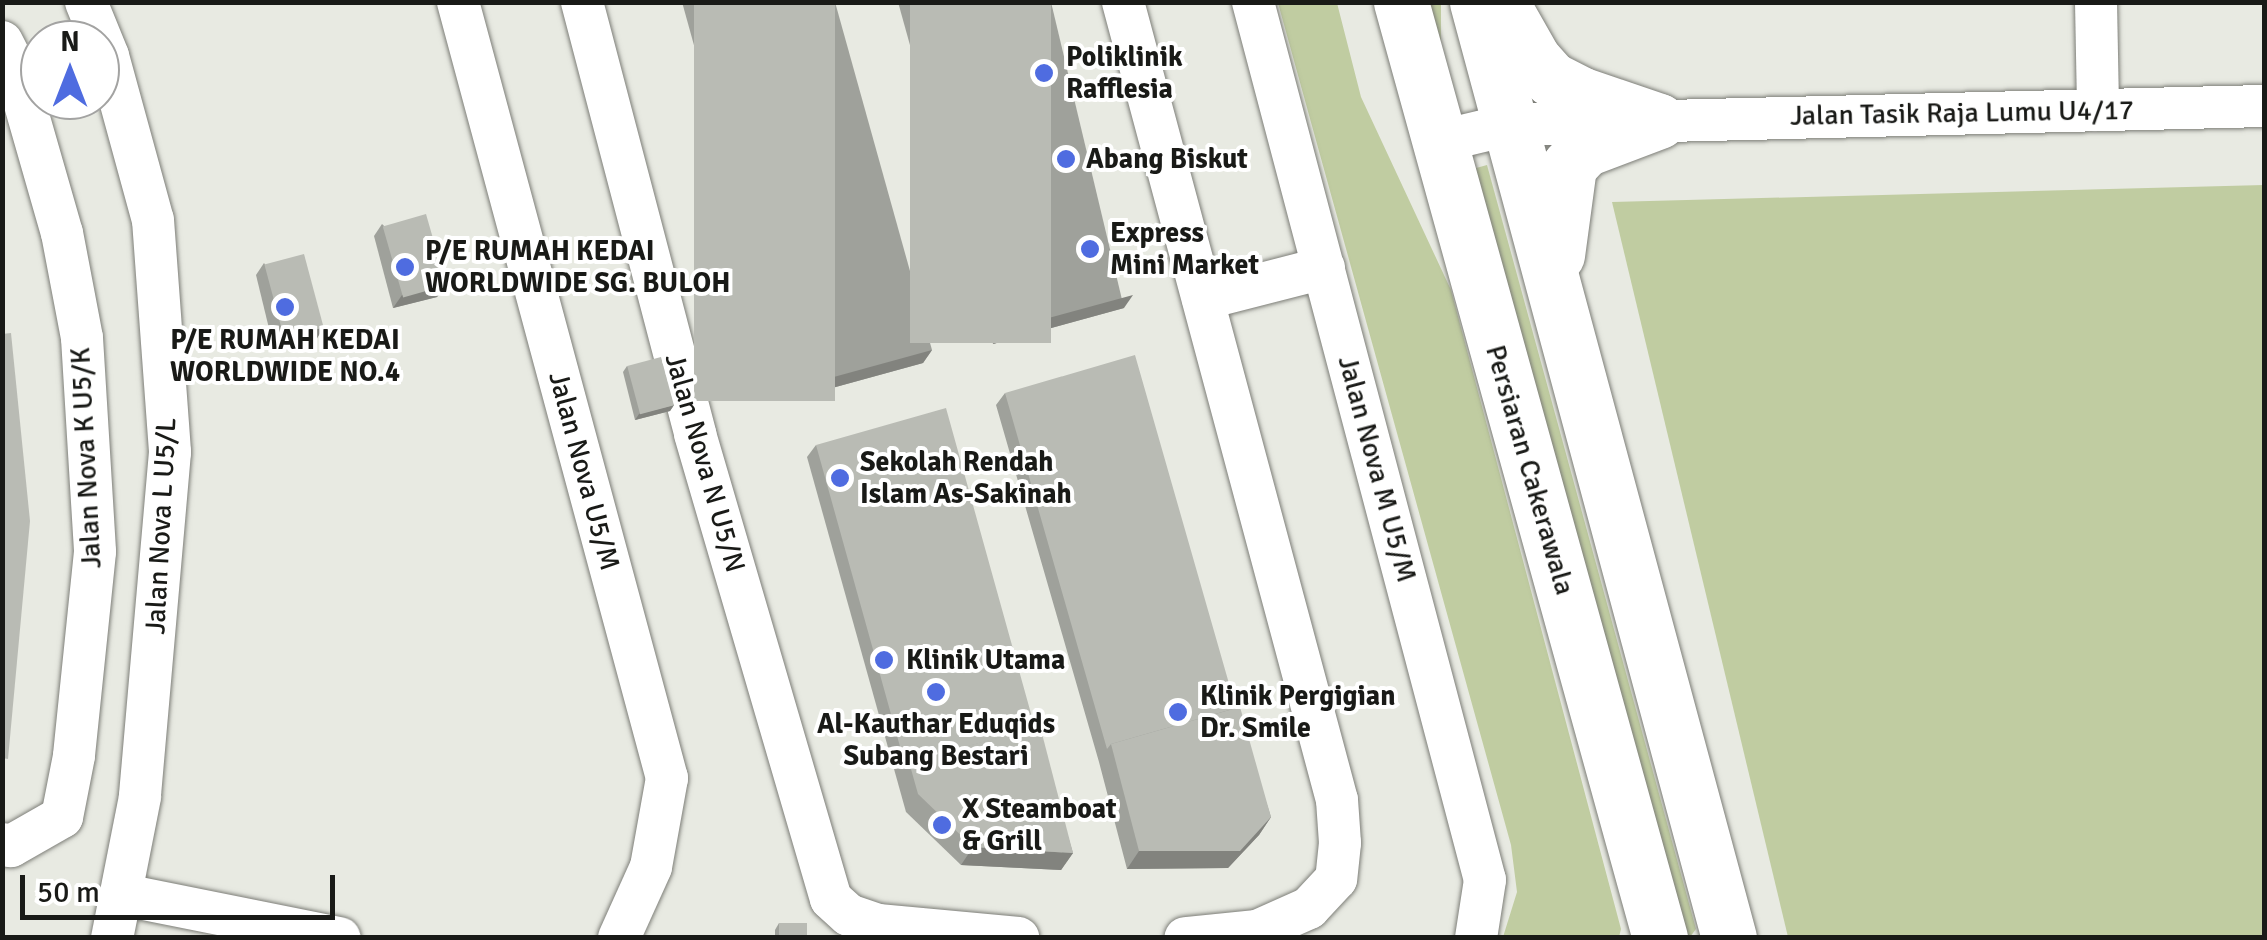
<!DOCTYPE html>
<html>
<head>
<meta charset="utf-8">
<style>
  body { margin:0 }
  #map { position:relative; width:2267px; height:940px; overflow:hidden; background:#e8eae2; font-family:Signika,sans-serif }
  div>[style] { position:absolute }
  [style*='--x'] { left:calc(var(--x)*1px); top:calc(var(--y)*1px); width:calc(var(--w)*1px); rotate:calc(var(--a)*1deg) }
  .green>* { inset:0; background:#c0cca1; transform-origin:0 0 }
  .roads { filter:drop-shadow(0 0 2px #7d7e78) drop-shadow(0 0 2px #7d7e78) }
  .street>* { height:42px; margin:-21px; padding:0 21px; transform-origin:21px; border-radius:21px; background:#fff }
  .secondary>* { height:55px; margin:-27.5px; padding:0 27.5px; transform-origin:27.5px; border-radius:27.5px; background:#fff }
  .wall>* { inset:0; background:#9fa19b }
  .shaded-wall>* { inset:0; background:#82837e }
  .building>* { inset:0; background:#b9bbb4; transform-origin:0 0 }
  .dots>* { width:28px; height:28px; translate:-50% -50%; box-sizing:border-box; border:5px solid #fff; border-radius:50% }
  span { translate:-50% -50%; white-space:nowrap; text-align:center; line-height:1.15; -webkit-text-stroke:8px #fff; paint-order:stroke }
  .poi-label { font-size:28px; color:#191a17; font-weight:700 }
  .left { translate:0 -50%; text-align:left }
  .street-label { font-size:28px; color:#191a17 }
  .frame { position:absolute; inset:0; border:5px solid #191a17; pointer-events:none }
  .north { position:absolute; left:20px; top:20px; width:100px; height:100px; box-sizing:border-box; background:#fff; border:2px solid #a3a3a2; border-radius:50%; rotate:0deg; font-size:28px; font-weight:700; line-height:40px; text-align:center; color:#191a17 }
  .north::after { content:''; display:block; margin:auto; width:35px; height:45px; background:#4f6ce0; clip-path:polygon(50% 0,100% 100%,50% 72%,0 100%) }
  .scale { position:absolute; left:20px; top:875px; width:315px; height:45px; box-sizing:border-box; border:5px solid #191a17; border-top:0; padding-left:12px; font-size:30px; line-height:35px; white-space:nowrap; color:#191a17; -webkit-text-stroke:8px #fff; paint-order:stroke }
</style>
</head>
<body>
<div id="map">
  <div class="green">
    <div style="clip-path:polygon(1278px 3px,1337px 3px,1361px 97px,1451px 290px,1621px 929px,1619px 937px,1503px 937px,1517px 892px,1511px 845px)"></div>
    <div style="left:1426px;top:3px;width:15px;height:97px"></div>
    <div style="clip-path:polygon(1487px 165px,1696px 929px,1690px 937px,1678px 935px,1469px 170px)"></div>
    <div style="clip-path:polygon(2264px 185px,2264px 937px,1788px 937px,1612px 202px)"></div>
  </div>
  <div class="roads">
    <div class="street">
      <div style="--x:86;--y:2;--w:58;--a:67.8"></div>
      <div style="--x:108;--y:56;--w:170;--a:74.7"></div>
      <div style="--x:153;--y:220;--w:233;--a:85.8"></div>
      <div style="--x:170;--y:452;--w:346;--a:95"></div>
      <div style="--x:140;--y:797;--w:144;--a:101.2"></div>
      <div style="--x:458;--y:2;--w:804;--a:74.93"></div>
      <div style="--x:667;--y:778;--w:90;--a:100.2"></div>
      <div style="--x:651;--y:867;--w:78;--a:114.3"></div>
      <div style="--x:582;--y:2;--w:447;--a:75.3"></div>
      <div style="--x:695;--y:434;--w:484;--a:73.7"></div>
      <div style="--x:831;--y:899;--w:24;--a:42"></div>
      <div style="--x:849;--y:915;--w:31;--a:19"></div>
      <div style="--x:878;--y:925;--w:141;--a:5.3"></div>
      <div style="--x:1123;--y:2;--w:826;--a:74.99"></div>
      <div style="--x:1337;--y:800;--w:43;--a:86"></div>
      <div style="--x:1340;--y:843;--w:36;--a:96"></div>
      <div style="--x:1336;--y:879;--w:40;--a:133"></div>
      <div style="--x:1309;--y:908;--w:57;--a:156.1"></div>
      <div style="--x:1257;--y:931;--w:72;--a:174.4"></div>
      <div style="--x:1253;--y:2;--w:908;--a:75.2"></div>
      <div style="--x:1485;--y:880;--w:59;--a:98.8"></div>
      <div style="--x:2096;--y:2;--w:108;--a:88.9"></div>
      <div style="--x:2;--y:42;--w:27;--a:63"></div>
      <div style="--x:14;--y:66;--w:174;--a:74"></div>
      <div style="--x:62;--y:233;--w:107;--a:79.2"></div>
      <div style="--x:82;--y:338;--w:214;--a:86.5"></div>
      <div style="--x:95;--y:552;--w:205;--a:95.9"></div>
      <div style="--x:74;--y:756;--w:62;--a:101.1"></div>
      <div style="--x:62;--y:817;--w:59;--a:150.4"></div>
      <div style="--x:11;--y:846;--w:9;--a:-167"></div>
      <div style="--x:1437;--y:142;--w:73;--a:-13.5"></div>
      <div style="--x:1508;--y:125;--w:756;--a:-1.44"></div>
      <div style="--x:1203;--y:299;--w:125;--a:-14.4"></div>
      <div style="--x:124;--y:895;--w:220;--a:11.3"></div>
    </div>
    <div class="secondary">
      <div style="--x:1401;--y:2;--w:971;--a:74.53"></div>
      <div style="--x:1477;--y:2;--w:969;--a:74.93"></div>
      <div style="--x:1501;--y:2;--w:67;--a:60.4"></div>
      <div style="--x:1534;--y:60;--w:25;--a:48"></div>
      <div style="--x:1551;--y:79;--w:33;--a:27"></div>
      <div style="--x:1580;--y:94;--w:83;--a:18.9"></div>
      <div style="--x:1557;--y:255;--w:90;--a:-82.3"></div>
      <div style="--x:1569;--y:166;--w:23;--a:-47"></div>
      <div style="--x:1585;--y:149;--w:79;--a:-20.7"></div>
    </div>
  </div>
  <div class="wall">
    <div style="clip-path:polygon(682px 2px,835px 2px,932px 350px,923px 363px,792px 399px)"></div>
    <div style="clip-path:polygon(898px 2px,1051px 2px,1124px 308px,993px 344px)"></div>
    <div style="clip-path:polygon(382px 224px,446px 285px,437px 297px,393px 308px,374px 236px)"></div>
    <div style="clip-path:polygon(264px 263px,316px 340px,274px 349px,256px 275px)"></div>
    <div style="clip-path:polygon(627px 366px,674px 405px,670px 411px,635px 420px,623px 372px)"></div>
    <div style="clip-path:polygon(1005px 393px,1236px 708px,1271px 817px,1259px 835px,1228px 868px,1127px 869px,1099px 762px,996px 405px)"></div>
    <div style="clip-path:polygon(816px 445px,1035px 728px,1073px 853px,1061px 870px,961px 865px,906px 812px,807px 457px)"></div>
    <div style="clip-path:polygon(779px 923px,808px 938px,775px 938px,775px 930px)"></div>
  </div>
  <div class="shaded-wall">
    <div style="clip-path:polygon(446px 285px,437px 297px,393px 308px,402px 295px)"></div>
    <div style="clip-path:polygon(1133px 295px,1124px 308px,993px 344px,1001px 331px)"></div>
    <div style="clip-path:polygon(324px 327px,316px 340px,274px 349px,282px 337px)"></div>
    <div style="clip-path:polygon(932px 350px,923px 363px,792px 399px,801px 386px)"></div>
    <div style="clip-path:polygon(674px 405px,670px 411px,635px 420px,639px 414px)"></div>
    <div style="clip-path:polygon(1271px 817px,1259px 835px,1228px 868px,1127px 869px,1139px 851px)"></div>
    <div style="clip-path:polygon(973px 847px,1073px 853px,1061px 870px,961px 865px)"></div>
  </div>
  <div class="building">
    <div style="left:694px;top:2px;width:141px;height:399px"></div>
    <div style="left:910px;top:2px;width:141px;height:341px"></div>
    <div style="left:426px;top:214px;width:74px;height:45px;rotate:74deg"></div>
    <div style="left:304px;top:254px;width:76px;height:41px;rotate:75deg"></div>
    <div style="clip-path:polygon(11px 333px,30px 521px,8px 759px,2px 758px,2px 334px)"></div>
    <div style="clip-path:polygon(1135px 355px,1236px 708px,1111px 744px,1107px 749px,1005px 393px)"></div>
    <div style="left:661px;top:357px;width:50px;height:35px;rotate:75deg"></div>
    <div style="clip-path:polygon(946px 408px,1035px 728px,909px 762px,906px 768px,816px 445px)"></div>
    <div style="clip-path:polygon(1240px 707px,1271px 817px,1240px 851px,1139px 851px,1111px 744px)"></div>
    <div style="clip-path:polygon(1040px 726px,1073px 853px,973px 847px,918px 794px,909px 762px)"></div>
    <div style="left:779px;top:923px;width:28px;height:15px"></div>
  </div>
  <div class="dots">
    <div style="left:1044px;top:73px;background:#4f6ce0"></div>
    <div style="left:1066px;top:159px;background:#4f6ce0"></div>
    <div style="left:1090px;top:249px;background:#4f6ce0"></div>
    <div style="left:405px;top:267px;background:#4f6ce0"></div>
    <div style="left:285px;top:307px;background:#4f6ce0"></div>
    <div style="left:840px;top:478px;background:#4f6ce0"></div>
    <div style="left:884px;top:660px;background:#4f6ce0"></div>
    <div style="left:936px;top:692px;background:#4f6ce0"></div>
    <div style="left:1178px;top:712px;background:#4f6ce0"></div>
    <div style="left:942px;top:825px;background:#4f6ce0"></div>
  </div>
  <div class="poi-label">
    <span class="left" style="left:1066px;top:73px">Poliklinik<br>Rafflesia</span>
    <span class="left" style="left:1086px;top:159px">Abang Biskut</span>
    <span class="left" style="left:1110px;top:249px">Express<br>Mini Market</span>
    <span class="left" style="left:425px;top:267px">P/E RUMAH KEDAI<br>WORLDWIDE SG. BULOH</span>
    <span style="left:285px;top:356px">P/E RUMAH KEDAI<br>WORLDWIDE NO.4</span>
    <span class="left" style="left:860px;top:478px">Sekolah Rendah<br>Islam As-Sakinah</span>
    <span class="left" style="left:906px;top:660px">Klinik Utama</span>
    <span class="left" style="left:1200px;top:712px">Klinik Pergigian<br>Dr. Smile</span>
    <span style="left:936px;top:740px">Al-Kauthar Eduqids<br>Subang Bestari</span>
    <span class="left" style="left:962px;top:825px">X Steamboat<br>&amp; Grill</span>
  </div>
  <div class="street-label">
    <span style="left:1962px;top:113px;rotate:-1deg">Jalan Tasik Raja Lumu U4/17</span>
    <span style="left:86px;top:458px;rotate:-93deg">Jalan Nova K U5/K</span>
    <span style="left:705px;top:463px;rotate:74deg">Jalan Nova N U5/N</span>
    <span style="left:1377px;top:469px;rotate:75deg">Jalan Nova M U5/M</span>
    <span style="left:1530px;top:470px;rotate:74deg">Persiaran Cakerawala</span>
    <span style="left:584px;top:471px;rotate:75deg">Jalan Nova U5/M</span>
    <span style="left:161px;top:526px;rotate:-87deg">Jalan Nova L U5/L</span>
  </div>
  <div class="frame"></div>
  <div class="north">N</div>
  <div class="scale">50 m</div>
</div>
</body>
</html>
